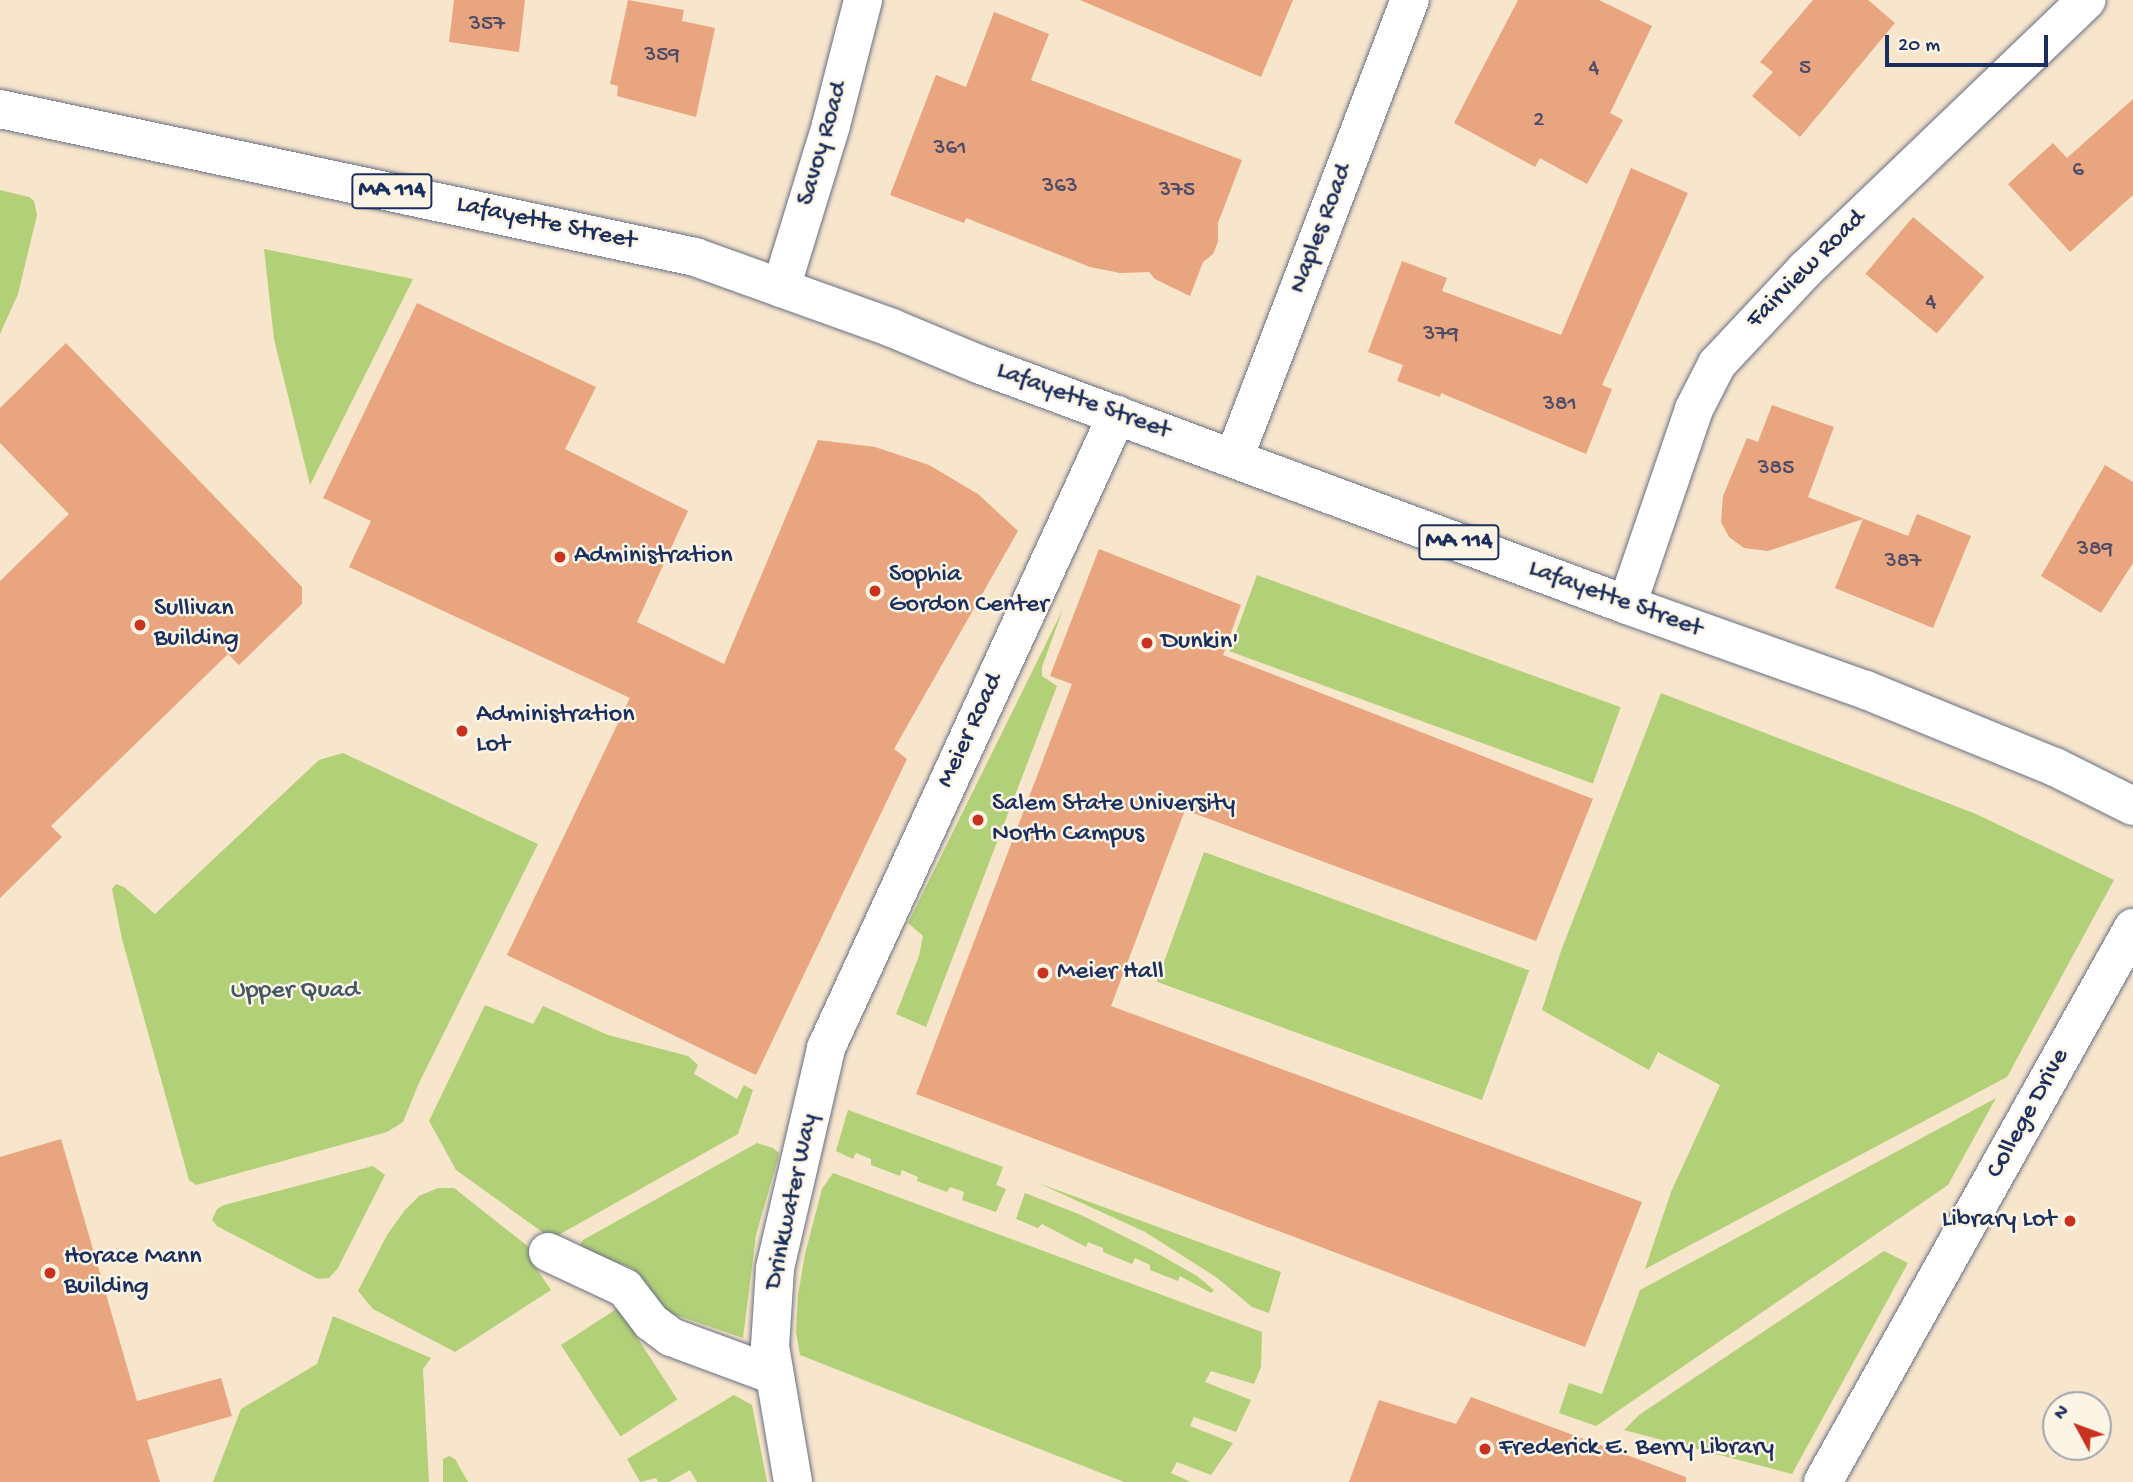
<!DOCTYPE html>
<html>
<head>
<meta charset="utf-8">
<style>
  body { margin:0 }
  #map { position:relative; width:2133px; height:1482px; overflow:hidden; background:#f7e5cc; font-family:"Gochi Hand",sans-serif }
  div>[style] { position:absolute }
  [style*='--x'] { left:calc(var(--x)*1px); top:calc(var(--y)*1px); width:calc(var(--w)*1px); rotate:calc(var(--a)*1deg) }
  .green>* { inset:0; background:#b2d077; transform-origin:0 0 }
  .building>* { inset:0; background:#e9a57f; transform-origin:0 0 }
  .roads { filter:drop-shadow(0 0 2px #686f84) drop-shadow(0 0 2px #686f84) }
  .street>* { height:38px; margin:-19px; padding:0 19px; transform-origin:19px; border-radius:19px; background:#fff }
  .primary>* { height:38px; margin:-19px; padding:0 19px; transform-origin:19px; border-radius:19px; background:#fff }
  .dots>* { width:19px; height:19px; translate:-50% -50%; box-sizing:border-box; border:4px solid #fcf5e5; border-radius:50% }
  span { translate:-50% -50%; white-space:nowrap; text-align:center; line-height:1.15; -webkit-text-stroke:5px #fcf5e5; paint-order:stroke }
  .number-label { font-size:23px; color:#4e4c66 }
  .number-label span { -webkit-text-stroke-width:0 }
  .shield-label span { padding:2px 5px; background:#fcf5e5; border:2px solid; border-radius:5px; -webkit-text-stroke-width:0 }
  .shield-label { font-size:24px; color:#1b2f5e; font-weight:700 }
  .street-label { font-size:26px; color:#1b2f5e }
  .poi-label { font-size:26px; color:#1b2f5e }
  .left { translate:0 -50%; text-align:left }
  .right { translate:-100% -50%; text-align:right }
  .park-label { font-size:26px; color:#415764 }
  .north { position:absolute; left:2042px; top:1391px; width:70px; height:70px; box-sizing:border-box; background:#fcf5e5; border:2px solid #a2a6af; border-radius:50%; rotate:311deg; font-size:19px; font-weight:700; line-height:28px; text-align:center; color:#1b2f5e }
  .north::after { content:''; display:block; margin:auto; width:24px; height:32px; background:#c8321e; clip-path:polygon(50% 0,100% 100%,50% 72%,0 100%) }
  .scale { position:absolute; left:1885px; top:35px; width:163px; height:32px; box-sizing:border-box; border:4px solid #1b2f5e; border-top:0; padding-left:9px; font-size:21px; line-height:24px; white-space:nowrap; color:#1b2f5e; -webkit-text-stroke:5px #fcf5e5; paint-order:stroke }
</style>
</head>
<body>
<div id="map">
  <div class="green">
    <div style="clip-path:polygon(0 190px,29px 197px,34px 201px,37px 215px,18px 294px,0 334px)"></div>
    <div style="clip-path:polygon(264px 249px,413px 279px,310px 485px,274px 339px)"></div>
    <div style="left:1257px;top:575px;width:387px;height:81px;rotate:20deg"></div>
    <div style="clip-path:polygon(1063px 609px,1042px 667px,1042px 676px,1057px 686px,926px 1027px,896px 1014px,919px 956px,923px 936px,908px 923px)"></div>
    <div style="clip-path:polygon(1661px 693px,1976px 814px,2114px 880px,2007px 1077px,1645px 1269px,1671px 1192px,1720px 1085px,1658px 1052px,1649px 1070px,1542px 1010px,1561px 951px)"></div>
    <div style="clip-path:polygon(343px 753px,538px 844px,418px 1085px,403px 1122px,387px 1132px,196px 1185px,189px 1180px,122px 939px,112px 889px,116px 884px,124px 887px,155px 914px,319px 760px)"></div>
    <div style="left:1204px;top:852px;width:346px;height:138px;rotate:20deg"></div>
    <div style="clip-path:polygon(485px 1005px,533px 1024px,543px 1006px,608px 1035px,688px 1056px,698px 1065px,694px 1074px,737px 1099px,744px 1085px,753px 1090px,738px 1134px,555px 1237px,545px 1234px,456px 1170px,429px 1121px)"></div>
    <div style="clip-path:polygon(1996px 1098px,1948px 1185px,1596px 1426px,1559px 1413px,1569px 1383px,1602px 1394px,1640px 1290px)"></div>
    <div style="clip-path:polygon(848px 1110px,1003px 1167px,996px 1185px,1006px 1189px,996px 1212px,962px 1200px,964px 1192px,950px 1187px,947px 1192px,917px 1181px,918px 1177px,902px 1170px,900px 1176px,871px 1165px,871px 1159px,856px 1153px,853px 1159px,836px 1151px)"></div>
    <div style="clip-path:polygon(757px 1143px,773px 1148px,779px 1153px,778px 1159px,756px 1235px,743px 1338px,664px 1311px,632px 1268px,584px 1250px,580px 1244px,583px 1240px)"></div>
    <div style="clip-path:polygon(373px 1166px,385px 1175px,338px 1268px,329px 1278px,318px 1279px,217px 1226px,212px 1220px,217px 1209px,224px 1205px)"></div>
    <div style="clip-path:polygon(833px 1173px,1262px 1332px,1261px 1367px,1254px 1384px,1211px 1371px,1205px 1382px,1251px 1400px,1236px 1432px,1194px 1417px,1190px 1426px,1233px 1443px,1211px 1475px,1177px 1462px,1171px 1473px,1191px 1482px,1124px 1482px,800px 1355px,796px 1332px,798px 1295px,805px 1254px,822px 1189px)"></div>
    <div style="clip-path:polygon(1038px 1183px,1281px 1272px,1269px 1313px,1252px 1307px,1216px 1277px,1145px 1232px)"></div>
    <div style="clip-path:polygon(438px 1188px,454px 1188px,539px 1255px,534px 1265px,551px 1290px,455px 1352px,373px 1309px,358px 1291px,387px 1235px,405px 1210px,419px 1196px)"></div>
    <div style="clip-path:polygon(1025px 1193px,1081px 1215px,1153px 1251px,1197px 1276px,1214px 1290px,1211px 1293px,1180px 1276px,1178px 1281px,1150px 1270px,1150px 1265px,1135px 1258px,1132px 1264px,1103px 1252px,1103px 1248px,1088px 1242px,1086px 1247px,1042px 1224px,1038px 1228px,1016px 1219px)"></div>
    <div style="clip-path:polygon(1884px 1251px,1908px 1263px,1792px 1474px,1624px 1430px,1639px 1415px)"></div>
    <div style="left:618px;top:1308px;width:109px;height:68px;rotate:57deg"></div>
    <div style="clip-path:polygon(333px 1316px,431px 1358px,423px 1369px,429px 1482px,213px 1482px,241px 1409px,317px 1364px)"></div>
    <div style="clip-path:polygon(734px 1395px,752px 1405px,767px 1482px,697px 1482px,690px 1470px,669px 1482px,658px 1482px,656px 1478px,640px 1482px,627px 1459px)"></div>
    <div style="clip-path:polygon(449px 1456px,455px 1459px,468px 1482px,443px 1482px,443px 1459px)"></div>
  </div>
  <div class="building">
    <div style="clip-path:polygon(454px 0,525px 0,519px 52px,449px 42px)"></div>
    <div style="clip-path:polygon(628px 0,684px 10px,682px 21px,715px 28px,696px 117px,617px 96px,618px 86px,610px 84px)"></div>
    <div style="clip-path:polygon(1080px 0,1293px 0,1261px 77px)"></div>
    <div style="clip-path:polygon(1518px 0,1599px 0,1652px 26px,1610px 113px,1623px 120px,1587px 184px,1540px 158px,1535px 167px,1454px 123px)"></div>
    <div style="clip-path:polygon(1813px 0,1868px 0,1895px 23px,1800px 137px,1752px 96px,1773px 72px,1760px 62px)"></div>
    <div style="clip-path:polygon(994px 12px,1049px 34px,1031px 80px,1242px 160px,1218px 223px,1218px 242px,1213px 254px,1203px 262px,1190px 296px,1155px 279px,1149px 272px,1120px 273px,1090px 267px,966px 218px,964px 223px,890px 195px,936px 75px,966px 87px)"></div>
    <div style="clip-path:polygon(2133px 99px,2133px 195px,2070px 252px,2008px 184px,2053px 143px,2067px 158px)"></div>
    <div style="clip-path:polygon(1631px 168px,1688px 193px,1602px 385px,1612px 389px,1586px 454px,1441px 393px,1440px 397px,1397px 381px,1403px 365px,1368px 352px,1402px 261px,1447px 278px,1442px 291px,1561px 335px)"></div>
    <div style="left:1913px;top:217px;width:93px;height:74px;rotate:40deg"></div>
    <div style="clip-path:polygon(417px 303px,596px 387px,565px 449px,688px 511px,637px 622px,724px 664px,818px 440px,875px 447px,929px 465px,978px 494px,1018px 531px,894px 749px,907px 759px,756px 1075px,507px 955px,630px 698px,349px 567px,371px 521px,323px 498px)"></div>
    <div style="clip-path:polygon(66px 343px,302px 587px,302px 604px,239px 665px,228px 654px,51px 826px,62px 837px,0 898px,0 581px,69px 514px,0 443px,0 408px)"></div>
    <div style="clip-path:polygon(1772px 405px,1834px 427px,1808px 497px,1908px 536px,1917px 514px,1971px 536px,1933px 628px,1835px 588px,1863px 519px,1768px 551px,1744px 548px,1729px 537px,1721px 522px,1723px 496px,1747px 438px,1758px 442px)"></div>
    <div style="clip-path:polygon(2105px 465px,2133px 482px,2133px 563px,2101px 613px,2041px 576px)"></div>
    <div style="clip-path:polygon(1099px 549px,1241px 605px,1223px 655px,1593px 799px,1536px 941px,1185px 810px,1111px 1006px,1642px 1202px,1585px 1347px,916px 1094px,1072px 684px,1050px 676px)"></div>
    <div style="clip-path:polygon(61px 1139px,137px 1401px,221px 1378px,232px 1416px,147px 1440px,160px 1482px,0 1482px,0 1157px)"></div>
    <div style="clip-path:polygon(1471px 1397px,1686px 1477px,1686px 1482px,1349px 1482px,1379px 1400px,1456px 1424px)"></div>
  </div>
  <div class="roads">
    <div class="street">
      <div style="--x:781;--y:288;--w:170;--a:-72.9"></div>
      <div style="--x:831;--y:125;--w:129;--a:-75.6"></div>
      <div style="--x:1234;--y:458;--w:491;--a:-69"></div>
      <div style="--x:1627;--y:605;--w:207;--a:-71.1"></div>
      <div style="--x:1694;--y:409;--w:51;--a:-62.9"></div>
      <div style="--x:1717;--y:364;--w:129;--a:-46.9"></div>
      <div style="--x:1805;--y:270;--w:390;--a:-43.8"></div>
      <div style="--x:548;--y:1252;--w:85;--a:25.1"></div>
      <div style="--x:625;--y:1288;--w:43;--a:52.6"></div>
      <div style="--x:651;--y:1322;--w:25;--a:37"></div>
      <div style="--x:671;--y:1337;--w:110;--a:20.3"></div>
      <div style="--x:793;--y:1482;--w:138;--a:-99.6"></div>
      <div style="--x:770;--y:1346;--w:78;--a:-86.3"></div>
      <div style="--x:775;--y:1268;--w:226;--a:-76.9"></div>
      <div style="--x:826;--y:1048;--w:697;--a:-65.31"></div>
      <div style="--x:1823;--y:1482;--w:635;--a:-60.77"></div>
    </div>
    <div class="primary">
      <div style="--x:0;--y:109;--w:711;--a:12.02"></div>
      <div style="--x:695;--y:257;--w:209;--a:19.8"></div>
      <div style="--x:892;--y:328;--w:96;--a:22.6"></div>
      <div style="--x:981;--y:365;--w:689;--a:20.38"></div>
      <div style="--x:1627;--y:605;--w:254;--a:19.6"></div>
      <div style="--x:1866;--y:690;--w:204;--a:22.2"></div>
      <div style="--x:2055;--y:767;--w:87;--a:26.6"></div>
    </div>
  </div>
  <div class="dots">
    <div style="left:560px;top:557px;background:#c8321e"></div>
    <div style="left:875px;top:591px;background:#c8321e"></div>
    <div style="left:140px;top:625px;background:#c8321e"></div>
    <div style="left:1147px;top:643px;background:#c8321e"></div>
    <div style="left:462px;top:731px;background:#c8321e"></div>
    <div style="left:978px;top:820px;background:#c8321e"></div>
    <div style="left:1043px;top:973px;background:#c8321e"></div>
    <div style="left:2070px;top:1221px;background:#c8321e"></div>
    <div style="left:50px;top:1273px;background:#c8321e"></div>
    <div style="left:1485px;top:1449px;background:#c8321e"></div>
  </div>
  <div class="number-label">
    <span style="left:487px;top:25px">357</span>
    <span style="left:662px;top:56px">359</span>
    <span style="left:1594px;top:69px">4</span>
    <span style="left:1805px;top:69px">5</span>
    <span style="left:1539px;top:121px">2</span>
    <span style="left:950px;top:149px">361</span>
    <span style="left:2078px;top:171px">6</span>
    <span style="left:1060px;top:187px">363</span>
    <span style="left:1177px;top:191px">375</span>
    <span style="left:1931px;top:303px">4</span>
    <span style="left:1441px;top:335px">379</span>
    <span style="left:1560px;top:405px">381</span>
    <span style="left:1776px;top:469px">385</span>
    <span style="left:2095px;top:550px">389</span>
    <span style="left:1903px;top:562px">387</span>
  </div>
  <div class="shield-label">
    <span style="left:392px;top:191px">MA 114</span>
    <span style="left:1459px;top:542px">MA 114</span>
  </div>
  <div class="street-label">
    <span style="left:824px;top:144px;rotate:-74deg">Savoy Road</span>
    <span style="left:546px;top:224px;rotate:12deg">Lafayette Street</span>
    <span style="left:1322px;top:229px;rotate:-69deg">Naples Road</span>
    <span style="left:1807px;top:270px;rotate:-45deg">Fairview Road</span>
    <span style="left:1083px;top:402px;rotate:20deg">Lafayette Street</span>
    <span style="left:1615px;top:600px;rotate:20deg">Lafayette Street</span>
    <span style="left:971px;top:731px;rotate:-65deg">Meier Road</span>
    <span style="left:2029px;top:1114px;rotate:-61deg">College Drive</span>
    <span style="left:793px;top:1202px;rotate:-78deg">Drinkwater Way</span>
  </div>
  <div class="poi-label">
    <span class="left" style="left:574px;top:557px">Administration</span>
    <span class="left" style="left:889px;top:591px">Sophia<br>Gordon Center</span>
    <span class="left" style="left:154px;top:625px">Sullivan<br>Building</span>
    <span class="left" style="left:1161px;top:643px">Dunkin'</span>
    <span class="left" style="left:476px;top:731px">Administration<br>Lot</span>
    <span class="left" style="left:992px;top:820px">Salem State University<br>North Campus</span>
    <span class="left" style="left:1057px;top:973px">Meier Hall</span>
    <span class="right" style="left:2056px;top:1221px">Library Lot</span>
    <span class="left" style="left:64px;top:1273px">Horace Mann<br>Building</span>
    <span class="left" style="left:1499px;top:1449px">Frederick E. Berry Library</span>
  </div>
  <div class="park-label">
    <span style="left:295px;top:992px">Upper Quad</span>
  </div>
  <div class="north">N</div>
  <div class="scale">20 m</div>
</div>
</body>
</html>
